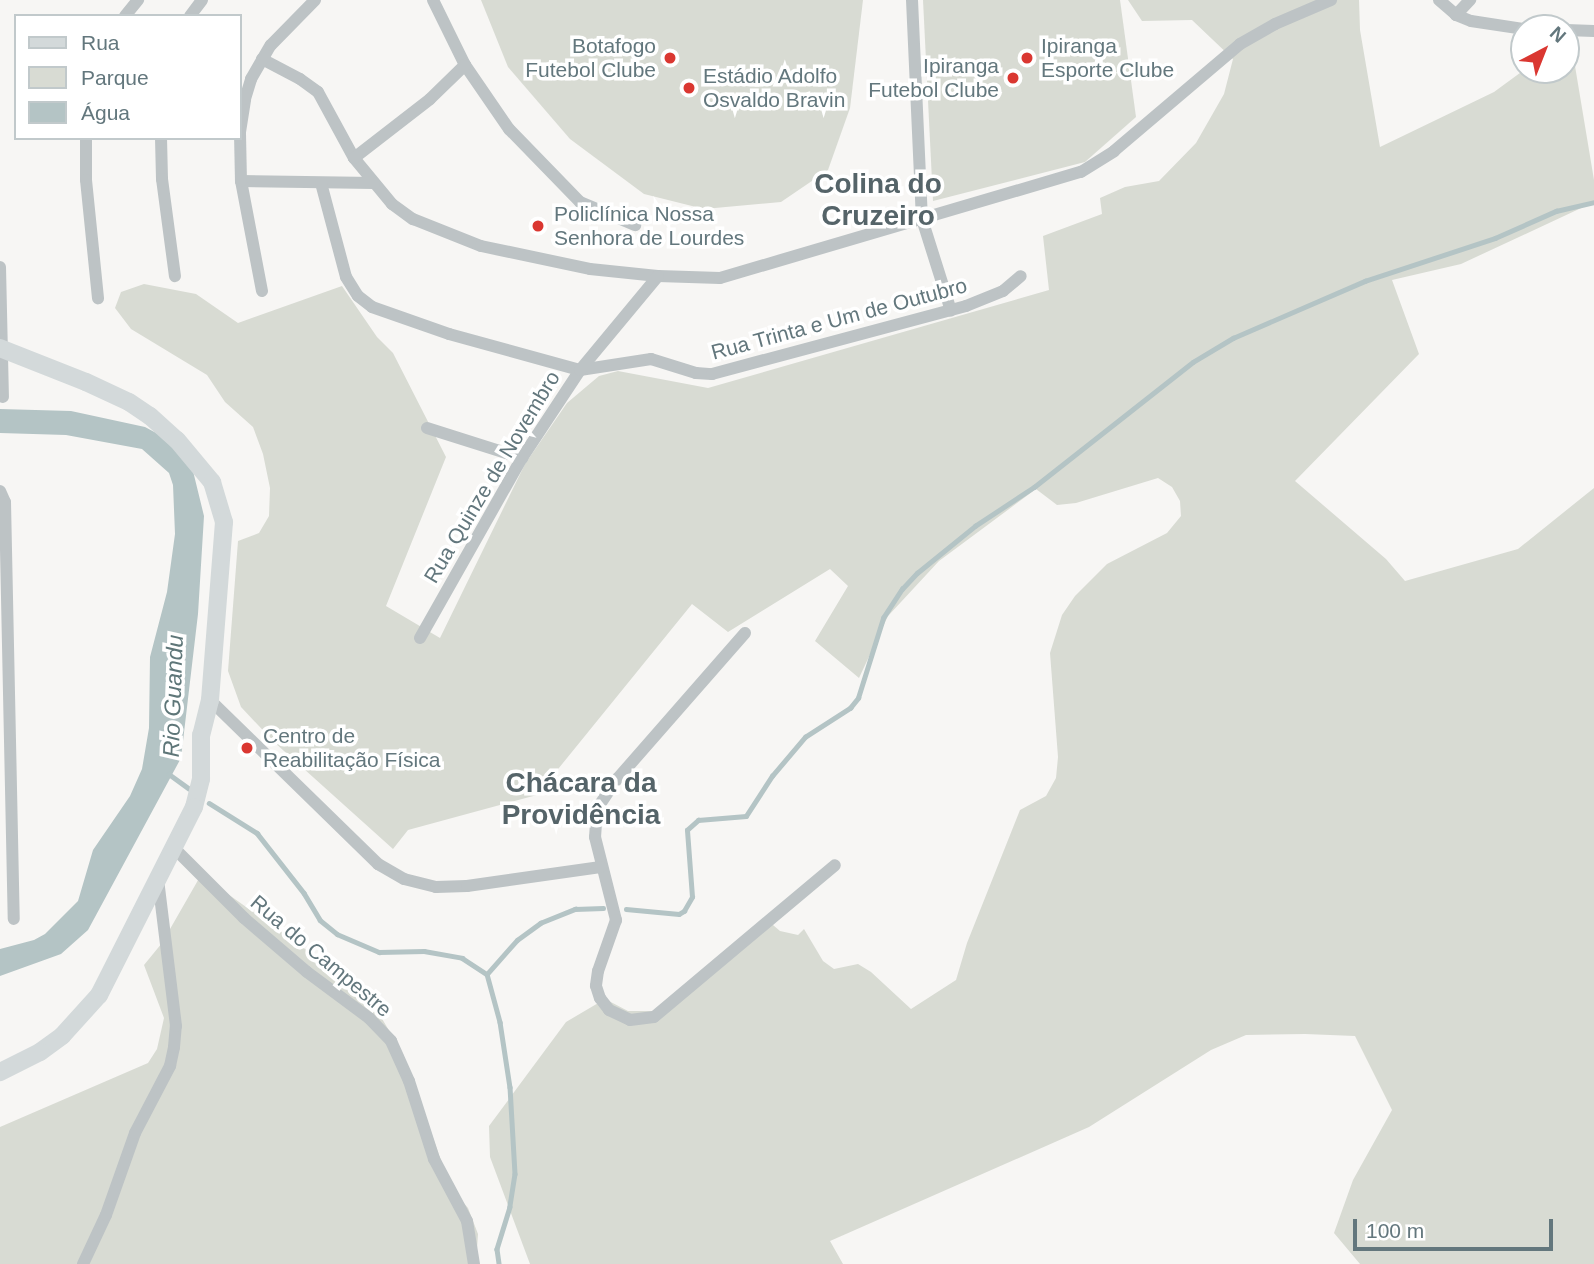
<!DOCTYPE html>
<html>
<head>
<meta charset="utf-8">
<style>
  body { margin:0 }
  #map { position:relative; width:1594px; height:1264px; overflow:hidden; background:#f7f6f4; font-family:Helvetica,sans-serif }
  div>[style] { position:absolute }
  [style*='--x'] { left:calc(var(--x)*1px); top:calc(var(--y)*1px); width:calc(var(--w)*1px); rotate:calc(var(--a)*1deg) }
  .green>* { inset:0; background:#d8dbd3 }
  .water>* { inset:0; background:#b4c4c5 }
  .stream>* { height:4.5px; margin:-2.25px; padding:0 2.25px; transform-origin:2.25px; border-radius:2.25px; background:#b4c4c5 }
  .street>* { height:12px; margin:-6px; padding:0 6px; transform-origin:6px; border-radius:6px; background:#bdc3c5 }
  .secondary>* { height:18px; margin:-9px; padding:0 9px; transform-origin:9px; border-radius:9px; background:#d3d9da }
  .dots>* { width:19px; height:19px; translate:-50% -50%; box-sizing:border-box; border:4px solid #fff; border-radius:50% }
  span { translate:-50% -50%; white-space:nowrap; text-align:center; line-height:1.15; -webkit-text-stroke:7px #fff; paint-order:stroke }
  .poi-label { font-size:21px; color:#63777d }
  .right { translate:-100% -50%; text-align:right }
  .left { translate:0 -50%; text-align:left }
  .street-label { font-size:21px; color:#63777d }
  .water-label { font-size:23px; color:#5e7678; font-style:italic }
  .district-label { font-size:28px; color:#556469; font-weight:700 }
  .legend { position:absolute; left:14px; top:14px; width:228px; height:126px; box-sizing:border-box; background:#fff; border:2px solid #c1c9cb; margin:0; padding:9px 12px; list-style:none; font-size:21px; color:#63777d }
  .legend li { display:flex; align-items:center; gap:14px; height:35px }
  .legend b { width:35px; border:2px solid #c1c9cb }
  .north { position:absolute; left:1510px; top:14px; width:70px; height:70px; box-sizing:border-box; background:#fff; border:2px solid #c1c9cb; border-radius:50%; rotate:42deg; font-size:19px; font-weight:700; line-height:28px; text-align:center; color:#63777d }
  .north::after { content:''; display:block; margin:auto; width:24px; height:32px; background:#da3731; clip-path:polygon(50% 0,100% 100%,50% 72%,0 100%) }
  .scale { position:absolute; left:1353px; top:1219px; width:200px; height:32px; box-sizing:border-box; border:4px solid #63777d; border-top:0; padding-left:9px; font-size:21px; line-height:24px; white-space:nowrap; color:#63777d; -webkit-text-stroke:5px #fff; paint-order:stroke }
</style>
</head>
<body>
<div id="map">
  <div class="green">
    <div style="clip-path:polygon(481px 0,863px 0,850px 108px,828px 170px,781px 202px,704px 209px,644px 194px,570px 139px,508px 67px)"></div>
    <div style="clip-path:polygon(923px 0,1120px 0,1136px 117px,1085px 162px,933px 201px)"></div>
    <div style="clip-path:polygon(1128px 0,1359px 0,1360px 30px,1380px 147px,1494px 92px,1524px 70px,1566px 70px,1566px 48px,1572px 48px,1594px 180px,1594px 202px,1461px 264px,1392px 280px,1419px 354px,1295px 481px,1386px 559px,1405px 581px,1518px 549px,1594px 488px,1594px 1264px,1360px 1264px,1334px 1233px,1353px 1180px,1392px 1110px,1355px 1036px,1305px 1034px,1246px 1035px,1211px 1050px,1089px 1127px,830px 1241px,843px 1264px,530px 1264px,490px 1157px,489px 1126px,566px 1022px,605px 999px,628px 1011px,657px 1011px,766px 919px,780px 931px,798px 935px,804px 929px,823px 961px,834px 969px,858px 964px,871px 972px,911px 1009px,956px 980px,967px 943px,1020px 810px,1046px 796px,1056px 778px,1058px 757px,1050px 653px,1062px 615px,1075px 596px,1107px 564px,1167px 533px,1181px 516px,1180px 501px,1172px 487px,1158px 478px,1076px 503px,1057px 505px,1036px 489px,939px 561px,888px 616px,859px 678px,815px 641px,848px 586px,830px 569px,728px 632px,692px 604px,537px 795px,408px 830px,393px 849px,274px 742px,241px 707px,228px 671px,238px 541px,259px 533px,269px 516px,270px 488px,263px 454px,253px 427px,225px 402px,207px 375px,131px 329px,115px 308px,121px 292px,144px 284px,196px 294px,238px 323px,342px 286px,377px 337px,393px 353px,446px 457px,386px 606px,440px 638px,525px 464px,567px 403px,599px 376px,618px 371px,708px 388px,1049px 290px,1043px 236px,1102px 214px,1100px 198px,1125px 187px,1159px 181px,1196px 143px,1224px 94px,1233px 59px,1192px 20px,1142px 21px)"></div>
    <div style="clip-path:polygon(201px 875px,329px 966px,381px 1017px,403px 1054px,451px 1188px,468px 1208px,478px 1234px,476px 1264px,0 1264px,0 1127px,148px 1063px,157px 1049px,164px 1018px,144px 965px,162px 943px)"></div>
  </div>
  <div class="water">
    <div style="clip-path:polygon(0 409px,71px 411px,145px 427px,173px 442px,193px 471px,204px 516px,198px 614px,181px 758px,88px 930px,61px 954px,0 976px,0 949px,34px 940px,45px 934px,78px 901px,93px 850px,130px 796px,142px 769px,149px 728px,150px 657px,167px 592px,175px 534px,173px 485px,169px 473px,142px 449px,66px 435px,0 433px)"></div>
  </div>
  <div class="stream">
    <div style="--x:169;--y:774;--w:24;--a:36"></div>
    <div style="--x:209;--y:803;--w:57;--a:32"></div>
    <div style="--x:257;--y:833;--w:76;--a:51.9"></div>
    <div style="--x:304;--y:893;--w:31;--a:59"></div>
    <div style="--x:320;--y:920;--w:22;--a:39"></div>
    <div style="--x:337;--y:934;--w:46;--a:23.2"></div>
    <div style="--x:379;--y:952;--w:45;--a:-1.3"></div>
    <div style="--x:424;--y:951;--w:39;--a:10"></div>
    <div style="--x:462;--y:958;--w:30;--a:33"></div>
    <div style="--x:487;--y:974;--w:50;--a:74.8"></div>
    <div style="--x:500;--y:1022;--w:66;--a:81.3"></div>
    <div style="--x:510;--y:1087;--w:87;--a:86.7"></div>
    <div style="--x:515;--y:1174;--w:33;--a:99"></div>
    <div style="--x:510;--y:1207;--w:44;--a:107.2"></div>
    <div style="--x:497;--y:1249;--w:15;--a:82"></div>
    <div style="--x:626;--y:909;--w:53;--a:5.4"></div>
    <div style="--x:679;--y:914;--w:6;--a:-31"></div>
    <div style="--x:684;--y:911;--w:16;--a:-60"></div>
    <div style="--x:692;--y:897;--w:67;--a:-94.3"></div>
    <div style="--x:687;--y:830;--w:15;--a:-42"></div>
    <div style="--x:698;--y:820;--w:48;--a:-4.8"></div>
    <div style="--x:746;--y:816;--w:48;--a:-57"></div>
    <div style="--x:772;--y:776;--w:51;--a:-49.8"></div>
    <div style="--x:805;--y:737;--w:54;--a:-32.8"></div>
    <div style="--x:850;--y:708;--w:13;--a:-51"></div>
    <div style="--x:858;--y:698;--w:84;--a:-72.6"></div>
    <div style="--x:883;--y:618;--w:35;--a:-57"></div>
    <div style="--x:902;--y:589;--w:22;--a:-47"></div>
    <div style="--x:917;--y:573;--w:75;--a:-39"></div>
    <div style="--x:975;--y:526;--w:71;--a:-33.5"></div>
    <div style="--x:1034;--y:487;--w:202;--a:-38.2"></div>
    <div style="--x:1193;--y:362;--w:47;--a:-31"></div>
    <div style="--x:1233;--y:338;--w:144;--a:-23.4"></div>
    <div style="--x:1365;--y:281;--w:137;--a:-18.3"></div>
    <div style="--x:1495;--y:238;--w:67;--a:-23.9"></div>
    <div style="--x:1556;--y:211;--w:39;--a:-13"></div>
    <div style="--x:487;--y:974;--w:45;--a:-48.6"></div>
    <div style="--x:517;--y:940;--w:29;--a:-36"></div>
    <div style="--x:540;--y:923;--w:38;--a:-22"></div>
    <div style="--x:575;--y:909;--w:28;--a:-2"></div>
  </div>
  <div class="street">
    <div style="--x:433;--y:0;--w:72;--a:63.8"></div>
    <div style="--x:465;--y:65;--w:78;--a:55.5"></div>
    <div style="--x:509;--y:129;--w:102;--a:45.8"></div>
    <div style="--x:580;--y:202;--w:60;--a:22.7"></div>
    <div style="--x:912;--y:0;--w:219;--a:87.4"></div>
    <div style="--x:922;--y:219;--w:96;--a:72.5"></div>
    <div style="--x:1439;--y:0;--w:23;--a:41"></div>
    <div style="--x:1456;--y:15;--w:16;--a:22"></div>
    <div style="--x:1471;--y:21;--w:54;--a:8.6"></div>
    <div style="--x:1456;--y:15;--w:21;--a:-47"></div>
    <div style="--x:125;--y:16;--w:21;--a:-51"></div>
    <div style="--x:190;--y:16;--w:20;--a:-53"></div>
    <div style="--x:1566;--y:30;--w:28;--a:2"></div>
    <div style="--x:262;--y:59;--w:43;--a:27.8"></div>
    <div style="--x:300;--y:79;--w:22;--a:36"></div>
    <div style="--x:318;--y:92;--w:75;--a:61.4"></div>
    <div style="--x:354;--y:158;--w:60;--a:50.4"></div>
    <div style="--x:392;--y:204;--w:26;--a:36"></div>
    <div style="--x:413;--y:219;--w:73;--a:21.7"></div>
    <div style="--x:481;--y:246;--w:111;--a:11.9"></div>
    <div style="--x:590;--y:269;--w:68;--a:5.9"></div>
    <div style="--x:658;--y:276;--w:62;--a:1.8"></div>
    <div style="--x:720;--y:278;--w:376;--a:-16.4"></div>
    <div style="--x:1081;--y:172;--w:39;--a:-32"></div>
    <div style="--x:1114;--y:151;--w:165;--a:-40.3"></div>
    <div style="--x:1240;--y:44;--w:40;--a:-29.7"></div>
    <div style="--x:1275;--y:24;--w:61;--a:-23.2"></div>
    <div style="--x:86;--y:138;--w:42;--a:90"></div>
    <div style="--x:86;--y:180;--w:119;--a:84.2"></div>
    <div style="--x:161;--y:138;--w:41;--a:88.6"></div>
    <div style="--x:162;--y:179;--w:98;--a:82.4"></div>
    <div style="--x:354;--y:158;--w:96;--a:-37.8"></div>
    <div style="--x:430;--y:99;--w:49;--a:-44.2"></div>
    <div style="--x:241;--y:181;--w:133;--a:0.9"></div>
    <div style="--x:321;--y:183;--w:97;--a:75.1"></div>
    <div style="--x:346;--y:277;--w:22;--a:58"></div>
    <div style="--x:358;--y:296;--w:18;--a:38"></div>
    <div style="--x:372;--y:307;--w:82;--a:19.3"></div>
    <div style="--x:449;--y:334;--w:136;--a:15.4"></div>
    <div style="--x:580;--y:370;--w:72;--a:-8.8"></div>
    <div style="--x:651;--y:359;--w:47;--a:17.3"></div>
    <div style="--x:696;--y:373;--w:16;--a:4"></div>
    <div style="--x:712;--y:374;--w:263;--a:-15"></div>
    <div style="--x:966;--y:306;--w:40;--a:-22"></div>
    <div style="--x:1003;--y:291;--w:23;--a:-40"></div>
    <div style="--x:0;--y:267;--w:130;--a:88.7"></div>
    <div style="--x:262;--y:291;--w:112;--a:-100.8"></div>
    <div style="--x:241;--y:181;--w:49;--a:-91.2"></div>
    <div style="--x:240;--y:132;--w:33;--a:-81"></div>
    <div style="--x:245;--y:99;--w:21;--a:-73"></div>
    <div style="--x:251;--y:79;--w:39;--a:-60"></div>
    <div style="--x:271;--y:45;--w:63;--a:-45.6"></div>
    <div style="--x:427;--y:428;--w:100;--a:17.5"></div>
    <div style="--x:0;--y:491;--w:12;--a:66"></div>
    <div style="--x:5;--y:502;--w:417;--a:88.8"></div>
    <div style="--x:745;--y:633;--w:194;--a:131.2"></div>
    <div style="--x:617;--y:779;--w:36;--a:124"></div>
    <div style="--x:597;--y:809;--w:28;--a:94"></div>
    <div style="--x:595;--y:837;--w:86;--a:75.8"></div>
    <div style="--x:616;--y:920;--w:54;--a:109.4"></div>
    <div style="--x:598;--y:971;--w:15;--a:98"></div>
    <div style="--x:596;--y:986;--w:13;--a:72"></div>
    <div style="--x:600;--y:998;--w:15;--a:53"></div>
    <div style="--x:609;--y:1010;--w:23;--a:25"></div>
    <div style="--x:630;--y:1020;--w:24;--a:-7"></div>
    <div style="--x:654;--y:1017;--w:236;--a:-40"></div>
    <div style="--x:420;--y:638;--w:207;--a:-60.5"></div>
    <div style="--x:522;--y:458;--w:105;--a:-56.6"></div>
    <div style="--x:580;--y:370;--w:122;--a:-50.3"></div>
    <div style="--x:210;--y:700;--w:235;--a:44.3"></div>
    <div style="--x:378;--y:864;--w:30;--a:30"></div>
    <div style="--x:404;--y:879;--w:33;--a:14"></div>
    <div style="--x:436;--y:887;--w:31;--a:-2"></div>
    <div style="--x:467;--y:886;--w:135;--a:-8.1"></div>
    <div style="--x:175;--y:849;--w:98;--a:45"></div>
    <div style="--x:244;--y:918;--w:83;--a:40.6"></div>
    <div style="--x:307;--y:972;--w:77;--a:36.6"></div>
    <div style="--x:369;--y:1018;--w:32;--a:46"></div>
    <div style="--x:391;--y:1041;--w:44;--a:65.8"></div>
    <div style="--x:409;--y:1081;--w:82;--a:72.2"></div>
    <div style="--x:434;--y:1159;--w:70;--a:62"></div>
    <div style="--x:467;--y:1221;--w:44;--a:80.8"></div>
    <div style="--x:83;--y:1264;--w:54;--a:-64.9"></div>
    <div style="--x:106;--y:1215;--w:87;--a:-70.5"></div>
    <div style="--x:135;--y:1133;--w:76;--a:-62.4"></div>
    <div style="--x:170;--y:1066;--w:19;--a:-78"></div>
    <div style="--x:174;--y:1047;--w:21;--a:-85"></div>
    <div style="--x:176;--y:1026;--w:147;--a:-97"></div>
  </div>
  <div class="secondary">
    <div style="--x:0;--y:348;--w:92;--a:21.6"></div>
    <div style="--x:86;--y:382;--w:47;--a:24.9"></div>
    <div style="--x:129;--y:402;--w:25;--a:34"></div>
    <div style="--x:150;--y:416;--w:36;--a:42"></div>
    <div style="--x:177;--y:440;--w:55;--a:50.2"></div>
    <div style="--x:212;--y:482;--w:42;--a:73.3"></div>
    <div style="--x:224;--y:522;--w:179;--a:94.5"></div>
    <div style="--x:210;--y:700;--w:36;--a:104"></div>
    <div style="--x:201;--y:735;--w:44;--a:90"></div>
    <div style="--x:201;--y:779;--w:29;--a:104"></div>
    <div style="--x:194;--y:807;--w:211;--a:116.8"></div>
    <div style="--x:99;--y:995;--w:55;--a:132.1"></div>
    <div style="--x:62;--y:1036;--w:27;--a:144"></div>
    <div style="--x:40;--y:1052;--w:45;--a:153.4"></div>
  </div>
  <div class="dots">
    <div style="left:670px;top:58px;background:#da3731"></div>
    <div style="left:1027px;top:58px;background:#da3731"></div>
    <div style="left:1013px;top:78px;background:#da3731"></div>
    <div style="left:689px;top:88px;background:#da3731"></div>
    <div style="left:538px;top:226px;background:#da3731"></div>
    <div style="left:247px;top:748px;background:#da3731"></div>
  </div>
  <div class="poi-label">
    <span class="right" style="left:656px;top:58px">Botafogo<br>Futebol Clube</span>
    <span class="left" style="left:1041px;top:58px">Ipiranga<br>Esporte Clube</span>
    <span class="right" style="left:999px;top:78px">Ipiranga<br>Futebol Clube</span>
    <span class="left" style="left:703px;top:88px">Estádio Adolfo<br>Osvaldo Bravin</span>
    <span class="left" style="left:554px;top:226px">Policlínica Nossa<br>Senhora de Lourdes</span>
    <span class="left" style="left:263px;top:748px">Centro de<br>Reabilitação Física</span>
  </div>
  <div class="street-label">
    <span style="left:839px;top:319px;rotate:-15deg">Rua Trinta e Um de Outubro</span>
    <span style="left:492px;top:477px;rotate:-59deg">Rua Quinze de Novembro</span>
    <span style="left:321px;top:956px;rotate:40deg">Rua do Campestre</span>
  </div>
  <div class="water-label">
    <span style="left:173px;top:696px;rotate:-88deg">Rio Guandu</span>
  </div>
  <div class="district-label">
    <span style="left:878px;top:200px">Colina do<br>Cruzeiro</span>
    <span style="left:581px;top:799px">Chácara da<br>Providência</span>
  </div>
  <ul class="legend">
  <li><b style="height:9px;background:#d3d9da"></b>Rua</li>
  <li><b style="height:19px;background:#d8dbd3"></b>Parque</li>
  <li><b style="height:19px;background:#b4c4c5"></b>Água</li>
  </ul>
  <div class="north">N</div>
  <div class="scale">100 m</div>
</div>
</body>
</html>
